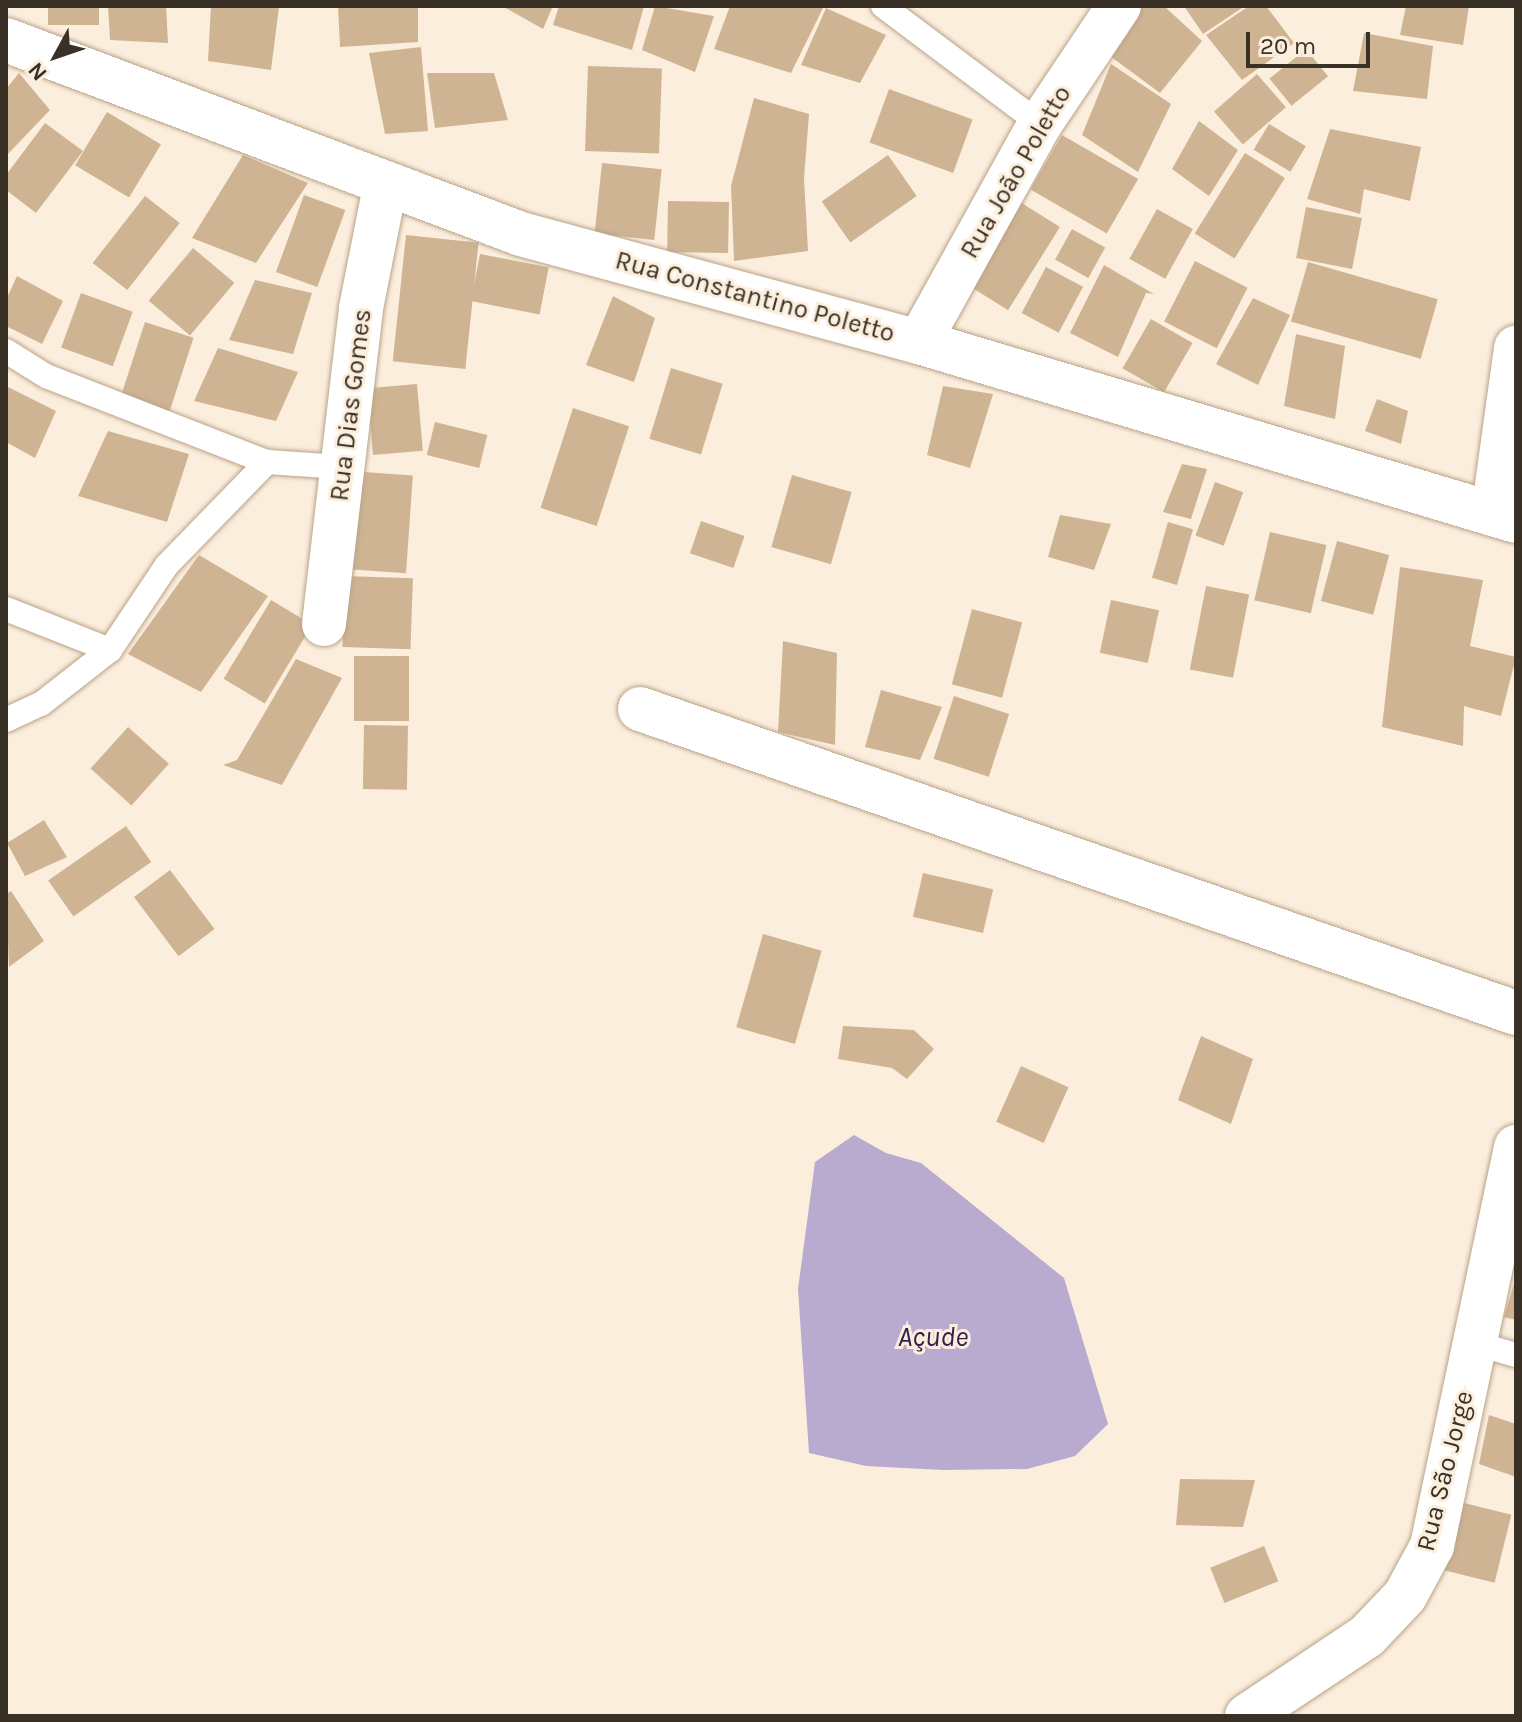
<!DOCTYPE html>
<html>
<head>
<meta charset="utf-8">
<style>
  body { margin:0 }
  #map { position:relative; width:1522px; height:1722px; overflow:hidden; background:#fceedd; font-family:Karla,sans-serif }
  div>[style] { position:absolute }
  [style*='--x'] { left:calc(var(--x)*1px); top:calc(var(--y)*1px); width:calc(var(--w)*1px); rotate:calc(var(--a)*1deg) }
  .water>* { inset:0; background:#b9aacf }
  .building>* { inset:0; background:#cfb493; transform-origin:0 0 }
  .roads { filter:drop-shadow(0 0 2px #b9a388) drop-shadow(0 0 2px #b9a388) }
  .lane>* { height:24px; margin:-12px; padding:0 12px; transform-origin:12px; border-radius:12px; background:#fff }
  .street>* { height:44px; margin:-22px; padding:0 22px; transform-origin:22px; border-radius:22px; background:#fff }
  .secondary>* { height:44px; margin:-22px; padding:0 22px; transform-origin:22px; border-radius:22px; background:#fff }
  span { translate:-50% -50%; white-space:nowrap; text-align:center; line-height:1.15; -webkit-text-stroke:6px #fceedd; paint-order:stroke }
  .street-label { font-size:26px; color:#3a3126 }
  .water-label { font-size:28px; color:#36204f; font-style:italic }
  .frame { position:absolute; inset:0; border:8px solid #3a3126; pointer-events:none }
  .north { position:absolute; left:16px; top:16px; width:80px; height:80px; -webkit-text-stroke:6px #fceedd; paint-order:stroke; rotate:230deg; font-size:22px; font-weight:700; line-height:32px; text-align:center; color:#3a3126 }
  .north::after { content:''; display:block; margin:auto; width:28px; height:36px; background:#3a3126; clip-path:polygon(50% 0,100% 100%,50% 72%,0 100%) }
  .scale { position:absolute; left:1246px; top:32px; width:124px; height:36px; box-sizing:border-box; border:4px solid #3a3126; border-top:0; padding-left:10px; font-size:24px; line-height:28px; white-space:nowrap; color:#3a3126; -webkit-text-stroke:6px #fceedd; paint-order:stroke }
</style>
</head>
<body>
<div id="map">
  <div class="water">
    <div style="clip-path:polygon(854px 1135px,886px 1153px,921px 1163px,1064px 1278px,1108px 1424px,1075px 1456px,1027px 1469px,943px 1470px,866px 1466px,809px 1453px,798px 1289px,815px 1162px)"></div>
  </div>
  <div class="building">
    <div style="left:48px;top:6px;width:51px;height:19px"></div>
    <div style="clip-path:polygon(108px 6px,166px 6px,168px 43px,110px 40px)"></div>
    <div style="clip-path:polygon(211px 6px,279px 7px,271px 70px,208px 61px)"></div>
    <div style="clip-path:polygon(338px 6px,418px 6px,418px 42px,340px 47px)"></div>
    <div style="clip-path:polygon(502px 6px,553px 6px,543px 29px)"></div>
    <div style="clip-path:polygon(559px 6px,644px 6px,632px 50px,553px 25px)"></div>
    <div style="clip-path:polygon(655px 6px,714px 16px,695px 72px,642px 50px)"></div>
    <div style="clip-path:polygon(730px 6px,824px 6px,791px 73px,714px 49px)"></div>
    <div style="clip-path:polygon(1141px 6px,1164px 6px,1202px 41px,1160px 93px,1110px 56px)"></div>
    <div style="clip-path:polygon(1184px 6px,1245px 6px,1203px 34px)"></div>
    <div style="clip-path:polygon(1249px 6px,1266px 6px,1294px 43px,1242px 80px,1206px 35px)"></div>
    <div style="clip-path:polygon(1406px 6px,1469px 6px,1463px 45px,1400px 35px)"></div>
    <div style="clip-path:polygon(826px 8px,886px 35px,860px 83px,801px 65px)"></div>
    <div style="clip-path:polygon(1364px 33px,1433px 46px,1427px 99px,1353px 91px)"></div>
    <div style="clip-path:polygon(421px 47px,428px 131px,385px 134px,369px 53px)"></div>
    <div style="left:1306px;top:49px;width:35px;height:47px;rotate:51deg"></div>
    <div style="clip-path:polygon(1111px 64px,1171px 104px,1138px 172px,1082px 135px)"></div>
    <div style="left:588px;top:66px;width:74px;height:85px;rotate:2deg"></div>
    <div style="clip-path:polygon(19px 73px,50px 110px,6px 156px,6px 89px)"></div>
    <div style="clip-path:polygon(427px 73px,494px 73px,508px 120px,435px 128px)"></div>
    <div style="left:1257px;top:74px;width:44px;height:57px;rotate:49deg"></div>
    <div style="left:889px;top:89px;width:89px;height:57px;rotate:20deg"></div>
    <div style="clip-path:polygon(754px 98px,809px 114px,804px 178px,808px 251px,734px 261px,731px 186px)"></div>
    <div style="left:107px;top:112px;width:63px;height:62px;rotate:31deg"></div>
    <div style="clip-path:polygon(1199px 121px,1238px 150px,1209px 196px,1172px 169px)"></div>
    <div style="clip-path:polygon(45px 123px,83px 151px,36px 213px,6px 190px,6px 175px)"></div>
    <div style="left:1269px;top:124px;width:43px;height:30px;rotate:31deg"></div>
    <div style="clip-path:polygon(1330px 129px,1421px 147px,1410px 201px,1364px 189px,1360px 214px,1307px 199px)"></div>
    <div style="left:1062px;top:135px;width:88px;height:63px;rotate:30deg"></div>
    <div style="left:1245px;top:153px;width:47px;height:95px;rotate:32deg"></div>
    <div style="clip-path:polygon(243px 155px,308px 183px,256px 263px,192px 238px)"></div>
    <div style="left:888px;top:155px;width:50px;height:81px;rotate:55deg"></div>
    <div style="left:602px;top:163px;width:60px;height:71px;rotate:6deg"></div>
    <div style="left:304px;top:195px;width:44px;height:82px;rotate:20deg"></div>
    <div style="left:145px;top:196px;width:44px;height:85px;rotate:38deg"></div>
    <div style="left:1015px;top:199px;width:53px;height:98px;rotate:32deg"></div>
    <div style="left:668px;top:201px;width:61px;height:51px;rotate:1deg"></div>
    <div style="left:1306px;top:207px;width:57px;height:52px;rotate:11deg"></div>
    <div style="left:1157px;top:209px;width:41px;height:57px;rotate:29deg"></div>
    <div style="left:1072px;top:229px;width:38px;height:35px;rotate:29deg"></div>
    <div style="left:406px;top:235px;width:73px;height:127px;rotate:6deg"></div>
    <div style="left:193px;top:248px;width:54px;height:69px;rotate:40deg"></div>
    <div style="left:480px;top:254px;width:70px;height:48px;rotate:11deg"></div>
    <div style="left:1195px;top:261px;width:59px;height:68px;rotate:27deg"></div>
    <div style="left:1308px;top:262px;width:135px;height:62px;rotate:16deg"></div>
    <div style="clip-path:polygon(1104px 265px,1154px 294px,1146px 293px,1118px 357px,1070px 333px)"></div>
    <div style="left:1046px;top:267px;width:42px;height:52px;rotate:28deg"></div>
    <div style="clip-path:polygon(17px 276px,63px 301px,42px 344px,6px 326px,6px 300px)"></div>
    <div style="clip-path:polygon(255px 280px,312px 293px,293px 354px,229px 340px)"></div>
    <div style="left:81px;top:293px;width:55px;height:58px;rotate:20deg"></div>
    <div style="clip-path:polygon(613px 296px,655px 318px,634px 382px,586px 365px)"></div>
    <div style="clip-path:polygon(1253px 298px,1290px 315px,1258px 385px,1216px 364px)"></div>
    <div style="left:1151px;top:319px;width:48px;height:57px;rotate:30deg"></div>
    <div style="left:145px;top:322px;width:51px;height:77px;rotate:18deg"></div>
    <div style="clip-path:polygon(1296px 334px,1345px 346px,1335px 419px,1284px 406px)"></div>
    <div style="clip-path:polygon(218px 348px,298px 372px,276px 421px,194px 401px)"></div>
    <div style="left:671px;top:368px;width:54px;height:74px;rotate:17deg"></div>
    <div style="left:417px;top:384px;width:67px;height:50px;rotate:85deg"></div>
    <div style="clip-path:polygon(6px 386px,56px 411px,35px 458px,6px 442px)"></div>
    <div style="clip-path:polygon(943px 386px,993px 394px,970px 468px,927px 455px)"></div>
    <div style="clip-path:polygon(1377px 399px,1408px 411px,1401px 444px,1365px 431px)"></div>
    <div style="left:573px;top:408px;width:59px;height:105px;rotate:18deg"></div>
    <div style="left:435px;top:422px;width:54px;height:34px;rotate:14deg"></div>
    <div style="clip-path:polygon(108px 431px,189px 454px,167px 522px,78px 496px)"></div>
    <div style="clip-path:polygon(1182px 464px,1207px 469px,1191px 519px,1163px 512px)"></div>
    <div style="left:349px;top:471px;width:64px;height:98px;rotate:4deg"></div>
    <div style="left:792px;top:475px;width:62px;height:75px;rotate:16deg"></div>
    <div style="left:1215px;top:482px;width:30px;height:57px;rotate:20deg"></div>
    <div style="clip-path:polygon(1060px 515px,1111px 524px,1094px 570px,1048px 557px)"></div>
    <div style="left:701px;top:521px;width:46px;height:34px;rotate:19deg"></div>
    <div style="left:1168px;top:522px;width:26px;height:58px;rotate:16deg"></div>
    <div style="left:1270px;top:532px;width:58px;height:70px;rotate:13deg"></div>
    <div style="left:1337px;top:541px;width:54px;height:62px;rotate:15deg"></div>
    <div style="clip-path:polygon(199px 555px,268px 596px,201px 692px,128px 654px)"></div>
    <div style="clip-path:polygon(1400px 567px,1483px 580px,1470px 646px,1516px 657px,1501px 716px,1464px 706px,1463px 746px,1382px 727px)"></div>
    <div style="left:345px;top:576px;width:68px;height:71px;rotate:2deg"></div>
    <div style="left:1206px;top:586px;width:44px;height:85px;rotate:11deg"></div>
    <div style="left:271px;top:600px;width:48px;height:92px;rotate:31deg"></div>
    <div style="left:1111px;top:600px;width:49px;height:54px;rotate:12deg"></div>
    <div style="left:972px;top:609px;width:52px;height:78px;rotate:15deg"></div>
    <div style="clip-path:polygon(783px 641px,837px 653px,835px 745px,778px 732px)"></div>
    <div style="left:354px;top:656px;width:55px;height:65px"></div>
    <div style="clip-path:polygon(296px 659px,342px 678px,282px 785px,223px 765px,237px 760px)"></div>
    <div style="clip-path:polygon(881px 690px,942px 707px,920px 760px,865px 747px)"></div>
    <div style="left:954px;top:696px;width:58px;height:66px;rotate:18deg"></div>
    <div style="left:364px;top:725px;width:44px;height:64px;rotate:1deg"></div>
    <div style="left:128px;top:727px;width:55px;height:56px;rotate:42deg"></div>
    <div style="clip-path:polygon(44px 820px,67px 857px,25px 876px,7px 843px)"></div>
    <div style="left:126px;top:826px;width:44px;height:95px;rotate:55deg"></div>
    <div style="left:170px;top:870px;width:74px;height:45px;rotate:53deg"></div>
    <div style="left:923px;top:873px;width:72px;height:45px;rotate:13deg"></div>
    <div style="clip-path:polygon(11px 891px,44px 941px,9px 967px,6px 894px)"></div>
    <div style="left:763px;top:934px;width:61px;height:97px;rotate:16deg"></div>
    <div style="clip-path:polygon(843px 1026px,914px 1030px,934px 1049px,907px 1079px,892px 1068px,838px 1059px)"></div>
    <div style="clip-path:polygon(1201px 1036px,1253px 1059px,1231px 1124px,1178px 1100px)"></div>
    <div style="left:1021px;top:1066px;width:52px;height:61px;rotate:24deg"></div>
    <div style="clip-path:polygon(1516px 1277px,1516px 1320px,1504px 1317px)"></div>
    <div style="clip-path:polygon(1489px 1415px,1516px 1424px,1516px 1477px,1479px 1464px)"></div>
    <div style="clip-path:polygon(1180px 1479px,1255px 1480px,1243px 1527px,1176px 1525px)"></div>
    <div style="left:1460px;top:1502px;width:53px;height:70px;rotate:14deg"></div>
    <div style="left:1264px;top:1546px;width:38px;height:58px;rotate:68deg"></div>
  </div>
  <div class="roads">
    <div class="lane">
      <div style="--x:883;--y:6;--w:196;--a:36.9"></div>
      <div style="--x:6;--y:351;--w:47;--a:32"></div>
      <div style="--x:46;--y:376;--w:237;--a:21.3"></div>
      <div style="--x:267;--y:462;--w:74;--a:3.9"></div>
      <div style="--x:6;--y:609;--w:112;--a:21.5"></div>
      <div style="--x:6;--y:720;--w:38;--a:-25"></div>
      <div style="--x:41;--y:704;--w:88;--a:-38"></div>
      <div style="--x:110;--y:650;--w:102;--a:-56.2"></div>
      <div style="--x:167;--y:565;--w:144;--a:-45.8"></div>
      <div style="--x:1474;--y:1343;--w:44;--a:15.9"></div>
    </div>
    <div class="street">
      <div style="--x:919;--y:342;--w:249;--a:-61"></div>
      <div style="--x:1040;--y:124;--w:142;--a:-56.2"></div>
      <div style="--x:1493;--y:514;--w:168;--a:-82.1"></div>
      <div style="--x:324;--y:624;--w:318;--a:-83.3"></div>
      <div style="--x:361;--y:308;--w:123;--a:-78.8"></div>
      <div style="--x:640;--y:709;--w:927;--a:19.14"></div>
    </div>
    <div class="secondary">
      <div style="--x:6;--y:40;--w:550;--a:20.64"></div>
      <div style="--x:521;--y:234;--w:412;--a:15.2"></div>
      <div style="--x:919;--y:342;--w:623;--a:16.69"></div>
      <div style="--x:1247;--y:1716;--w:144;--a:-33.7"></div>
      <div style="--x:1367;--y:1636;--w:55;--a:-46.5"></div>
      <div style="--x:1405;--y:1596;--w:57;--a:-61.6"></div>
      <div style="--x:1432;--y:1546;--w:408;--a:-78.1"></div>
    </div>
  </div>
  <div class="street-label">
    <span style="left:1016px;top:172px;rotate:-60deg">Rua João Poletto</span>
    <span style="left:755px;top:297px;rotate:15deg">Rua Constantino Poletto</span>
    <span style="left:351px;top:405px;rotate:-83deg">Rua Dias Gomes</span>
    <span style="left:1445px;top:1471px;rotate:-76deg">Rua São Jorge</span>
  </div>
  <div class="water-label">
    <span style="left:933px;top:1337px">Açude</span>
  </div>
  <div class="frame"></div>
  <div class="north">N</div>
  <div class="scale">20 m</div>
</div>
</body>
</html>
